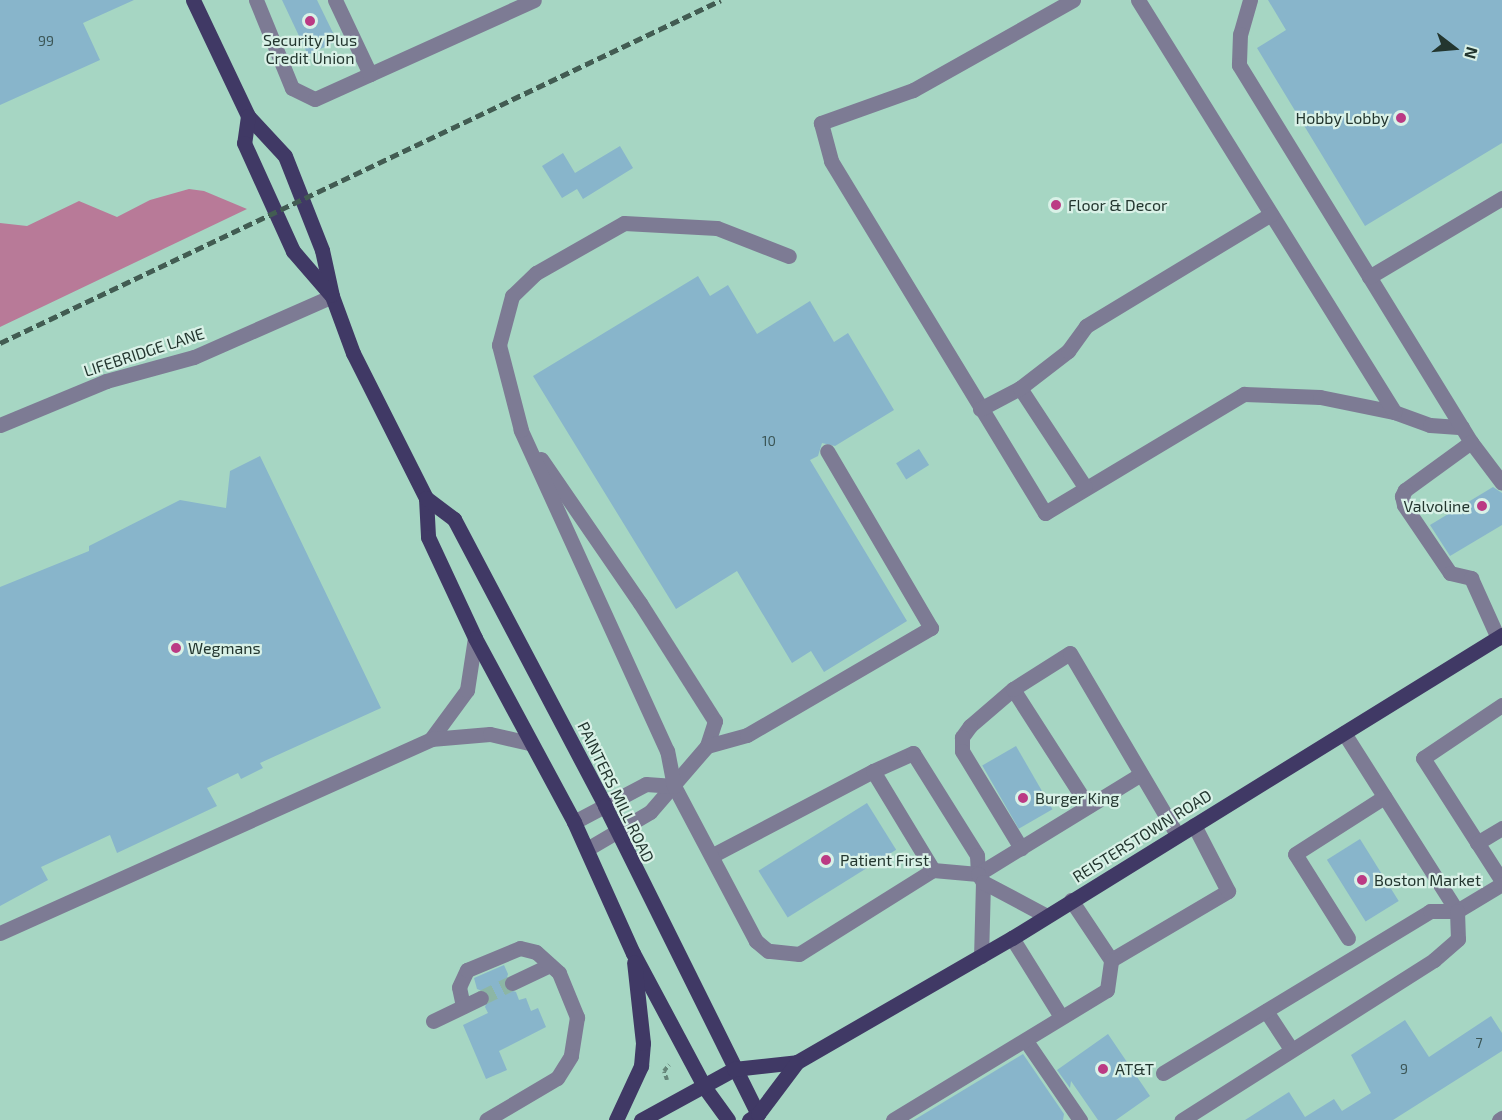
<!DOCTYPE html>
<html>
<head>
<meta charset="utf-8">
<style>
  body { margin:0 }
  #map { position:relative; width:1502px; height:1120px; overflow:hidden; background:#a6d6c3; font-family:"Exo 2",sans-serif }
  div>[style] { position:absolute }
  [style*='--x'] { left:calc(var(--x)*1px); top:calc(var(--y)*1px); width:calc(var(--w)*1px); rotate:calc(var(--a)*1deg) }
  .forest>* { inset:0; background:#b87a98 }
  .building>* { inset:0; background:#88b5cb; transform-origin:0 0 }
  .minor-tunnel>* { height:15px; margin-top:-7.5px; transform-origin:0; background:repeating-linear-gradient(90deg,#8cb6a5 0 15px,transparent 0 23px) }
  .path>* { height:4px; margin-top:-2px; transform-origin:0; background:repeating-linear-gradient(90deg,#658679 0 4.5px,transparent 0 7.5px) }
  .minor>* { height:15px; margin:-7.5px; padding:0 7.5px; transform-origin:7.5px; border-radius:7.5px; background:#7d7b94 }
  .major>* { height:15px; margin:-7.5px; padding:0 7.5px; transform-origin:7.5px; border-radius:7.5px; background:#403965 }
  .rail>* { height:4.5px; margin-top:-2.25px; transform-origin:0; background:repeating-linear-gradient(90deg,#425c52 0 9px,transparent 0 13.5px) }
  .dots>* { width:16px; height:16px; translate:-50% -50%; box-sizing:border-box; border:3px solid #d9f1e7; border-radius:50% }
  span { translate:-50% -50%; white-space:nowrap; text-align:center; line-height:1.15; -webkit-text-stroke:4.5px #d9f1e7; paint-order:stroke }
  .number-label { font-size:14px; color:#3c5656 }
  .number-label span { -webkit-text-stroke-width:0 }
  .poi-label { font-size:16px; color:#23362f }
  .right { translate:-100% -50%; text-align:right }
  .left { translate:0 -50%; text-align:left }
  .street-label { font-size:16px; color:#23362f }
  .north { position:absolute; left:1424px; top:18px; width:60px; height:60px; -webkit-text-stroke:4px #d9f1e7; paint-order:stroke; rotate:106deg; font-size:16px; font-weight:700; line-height:24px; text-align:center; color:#23362f }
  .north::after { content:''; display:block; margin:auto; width:21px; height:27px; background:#23362f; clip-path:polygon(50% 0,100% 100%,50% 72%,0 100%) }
</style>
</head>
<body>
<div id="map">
  <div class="forest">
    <div style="clip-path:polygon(189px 189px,204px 191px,247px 209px,0 327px,0 223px,27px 226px,79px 201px,117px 217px,150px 200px)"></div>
  </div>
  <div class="building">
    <div style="clip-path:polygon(0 0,134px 0,83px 23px,100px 60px,0 105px)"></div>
    <div style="clip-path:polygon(282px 0,317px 0,337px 41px,308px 55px)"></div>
    <div style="clip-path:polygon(1268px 0,1502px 0,1502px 143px,1365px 226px,1257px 48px,1286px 30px)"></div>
    <div style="clip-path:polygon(620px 146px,633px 168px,583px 199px,577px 189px,562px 198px,542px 166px,563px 153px,575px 173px)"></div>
    <div style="clip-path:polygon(698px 276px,710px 296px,728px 285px,757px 334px,810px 301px,834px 342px,848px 333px,894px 410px,835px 446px,822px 443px,818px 456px,810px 460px,907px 621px,824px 672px,811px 651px,792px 663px,737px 571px,676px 609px,533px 376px)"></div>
    <div style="left:919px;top:449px;width:19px;height:27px;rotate:58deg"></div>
    <div style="clip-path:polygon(260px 456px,381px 708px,260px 763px,263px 768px,241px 779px,238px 773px,207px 788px,217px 806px,117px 853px,110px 835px,41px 867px,48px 880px,0 906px,0 587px,89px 551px,89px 546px,180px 500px,226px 508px,230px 471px)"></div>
    <div style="clip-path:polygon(1493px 487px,1502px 493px,1502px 525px,1450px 556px,1430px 525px)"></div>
    <div style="left:1016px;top:746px;width:73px;height:39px;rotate:60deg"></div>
    <div style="left:867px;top:803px;width:55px;height:128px;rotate:58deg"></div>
    <div style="left:1360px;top:839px;width:73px;height:39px;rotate:58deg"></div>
    <div style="clip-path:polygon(504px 965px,508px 974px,504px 988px,516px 992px,519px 1000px,526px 998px,531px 1011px,538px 1008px,546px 1027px,499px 1051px,507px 1070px,486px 1079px,463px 1025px,488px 1013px,485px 1007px,490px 994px,477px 989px,474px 978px)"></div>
    <div style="clip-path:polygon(1491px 1016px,1502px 1033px,1502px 1051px,1393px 1120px,1245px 1120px,1289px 1092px,1305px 1117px,1334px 1099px,1342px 1111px,1371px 1093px,1351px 1055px,1405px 1020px,1429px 1057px)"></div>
    <div style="clip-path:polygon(1108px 1034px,1150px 1096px,1116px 1120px,1098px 1120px,1071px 1081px,1070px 1088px,1057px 1070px)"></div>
    <div style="clip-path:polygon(1023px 1054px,1064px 1114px,1063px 1120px,914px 1120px)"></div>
  </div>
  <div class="minor-tunnel">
    <div style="--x:481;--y:998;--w:34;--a:-26"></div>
  </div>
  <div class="path">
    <div style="--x:667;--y:1080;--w:9;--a:-108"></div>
    <div style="--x:664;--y:1071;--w:8;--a:-50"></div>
  </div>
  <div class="minor">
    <div style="--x:256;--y:0;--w:95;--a:67.8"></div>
    <div style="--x:292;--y:88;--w:25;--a:26"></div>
    <div style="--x:315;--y:99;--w:240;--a:-24.3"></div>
    <div style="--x:335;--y:0;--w:82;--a:64.7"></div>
    <div style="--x:1073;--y:0;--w:184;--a:150.6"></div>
    <div style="--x:913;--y:90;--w:98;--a:160.3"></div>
    <div style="--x:821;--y:123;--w:39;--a:75"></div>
    <div style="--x:831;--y:161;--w:412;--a:58.7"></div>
    <div style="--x:1045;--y:513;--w:232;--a:-30.9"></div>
    <div style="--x:1244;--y:394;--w:76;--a:2.3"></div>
    <div style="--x:1320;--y:397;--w:76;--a:11.5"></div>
    <div style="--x:1394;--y:412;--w:38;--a:20"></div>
    <div style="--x:1430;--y:425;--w:32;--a:4"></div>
    <div style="--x:1138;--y:0;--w:485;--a:58.1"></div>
    <div style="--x:1250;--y:0;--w:35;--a:106"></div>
    <div style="--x:1240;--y:34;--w:31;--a:92"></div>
    <div style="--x:1239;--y:65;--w:443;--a:58.4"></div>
    <div style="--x:1471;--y:442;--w:51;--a:52.9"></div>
    <div style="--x:1369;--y:277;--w:155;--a:-30.7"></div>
    <div style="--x:1020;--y:388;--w:118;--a:56.7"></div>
    <div style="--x:980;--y:409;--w:45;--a:-27.7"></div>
    <div style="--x:1020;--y:388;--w:61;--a:-37.6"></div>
    <div style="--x:1068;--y:351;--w:31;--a:-54"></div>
    <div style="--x:1086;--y:326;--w:216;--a:-31.2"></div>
    <div style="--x:0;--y:425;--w:115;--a:-22.5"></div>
    <div style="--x:106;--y:381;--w:91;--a:-15.3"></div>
    <div style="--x:194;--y:357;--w:151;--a:-23.8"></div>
    <div style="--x:1471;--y:442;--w:82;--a:144"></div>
    <div style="--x:1405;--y:490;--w:7;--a:117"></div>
    <div style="--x:1402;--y:496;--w:9;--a:77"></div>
    <div style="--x:1404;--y:505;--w:82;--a:55.9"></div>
    <div style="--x:1450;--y:573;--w:22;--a:13"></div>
    <div style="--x:1471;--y:578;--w:66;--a:65.8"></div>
    <div style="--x:541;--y:459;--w:175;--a:55.5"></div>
    <div style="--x:640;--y:603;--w:140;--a:57.6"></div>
    <div style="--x:715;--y:721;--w:26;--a:108"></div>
    <div style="--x:707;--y:746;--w:87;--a:130.8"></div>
    <div style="--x:650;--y:812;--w:73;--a:149.6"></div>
    <div style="--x:1013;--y:689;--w:57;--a:139.3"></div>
    <div style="--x:970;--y:726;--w:14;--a:126"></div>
    <div style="--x:962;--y:737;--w:14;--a:90"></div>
    <div style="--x:962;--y:751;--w:114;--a:58.7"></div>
    <div style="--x:1502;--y:705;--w:95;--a:146.1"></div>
    <div style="--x:1423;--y:758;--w:146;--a:57.3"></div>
    <div style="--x:1344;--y:733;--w:211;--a:57.6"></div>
    <div style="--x:1457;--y:911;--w:52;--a:-31"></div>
    <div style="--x:431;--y:739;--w:61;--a:-53.7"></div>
    <div style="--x:467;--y:690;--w:53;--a:-81.3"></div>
    <div style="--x:707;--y:746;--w:41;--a:-15.4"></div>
    <div style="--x:747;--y:735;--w:213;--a:-30.2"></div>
    <div style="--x:931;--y:628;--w:205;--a:-120.4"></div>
    <div style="--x:873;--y:771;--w:44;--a:-24.2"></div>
    <div style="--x:913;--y:753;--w:120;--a:57.9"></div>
    <div style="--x:977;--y:855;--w:19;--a:87"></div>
    <div style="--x:978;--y:874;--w:191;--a:-31.5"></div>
    <div style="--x:1088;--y:806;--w:139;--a:-122.7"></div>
    <div style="--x:1013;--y:689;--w:67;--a:-32.3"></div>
    <div style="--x:1070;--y:653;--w:211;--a:59.5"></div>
    <div style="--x:574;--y:822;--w:81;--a:-27.8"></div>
    <div style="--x:646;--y:784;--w:28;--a:4"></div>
    <div style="--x:1477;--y:843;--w:29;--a:-31"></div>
    <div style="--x:713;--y:855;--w:181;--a:-27.7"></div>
    <div style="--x:873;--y:771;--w:116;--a:58.8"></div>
    <div style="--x:933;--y:870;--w:158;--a:147.9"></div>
    <div style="--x:799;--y:954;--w:31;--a:-174"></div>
    <div style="--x:768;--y:951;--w:16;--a:-140"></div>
    <div style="--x:756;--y:941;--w:175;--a:-117.9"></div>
    <div style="--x:674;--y:786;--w:36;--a:-101"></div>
    <div style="--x:667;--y:751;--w:353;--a:-114.5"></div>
    <div style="--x:521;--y:430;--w:88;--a:-104.5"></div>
    <div style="--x:499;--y:345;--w:51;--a:-75.1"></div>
    <div style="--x:512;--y:296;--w:33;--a:-44"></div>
    <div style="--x:536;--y:273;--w:101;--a:-29.6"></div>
    <div style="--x:624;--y:223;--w:93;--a:3.1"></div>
    <div style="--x:717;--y:228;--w:77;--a:21.3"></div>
    <div style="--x:933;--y:870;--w:45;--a:5.1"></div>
    <div style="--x:978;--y:874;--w:9;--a:58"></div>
    <div style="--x:983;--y:882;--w:74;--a:91.5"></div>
    <div style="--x:983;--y:882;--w:72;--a:28"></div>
    <div style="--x:1071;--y:900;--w:72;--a:56.3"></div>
    <div style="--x:1111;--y:960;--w:136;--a:-30.5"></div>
    <div style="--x:1228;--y:891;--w:74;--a:-117.3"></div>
    <div style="--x:0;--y:933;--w:473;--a:-24.2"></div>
    <div style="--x:431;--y:739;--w:59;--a:-4.8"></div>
    <div style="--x:490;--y:734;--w:40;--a:13"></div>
    <div style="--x:1012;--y:938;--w:91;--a:58.1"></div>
    <div style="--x:1348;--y:938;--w:99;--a:-122.2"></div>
    <div style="--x:1295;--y:854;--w:106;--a:-32.6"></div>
    <div style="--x:512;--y:983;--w:42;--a:-25.3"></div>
    <div style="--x:463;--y:1006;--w:19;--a:-102"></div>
    <div style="--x:459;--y:987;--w:19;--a:-65"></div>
    <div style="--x:467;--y:970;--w:57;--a:-22.5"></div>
    <div style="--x:520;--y:948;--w:16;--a:14"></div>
    <div style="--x:536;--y:952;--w:31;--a:42"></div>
    <div style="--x:559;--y:973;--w:48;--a:67.8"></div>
    <div style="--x:577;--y:1017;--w:39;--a:99"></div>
    <div style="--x:571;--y:1056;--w:26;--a:122"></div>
    <div style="--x:557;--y:1078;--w:82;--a:149.4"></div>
    <div style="--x:1266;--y:1011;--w:45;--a:56.7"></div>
    <div style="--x:433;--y:1021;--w:53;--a:-25.6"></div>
    <div style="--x:1026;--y:1041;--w:96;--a:55.6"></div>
    <div style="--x:1163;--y:1073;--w:312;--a:-31.2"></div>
    <div style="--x:1430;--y:911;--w:27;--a:0"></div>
    <div style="--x:1457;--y:911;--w:28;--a:88"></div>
    <div style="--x:1458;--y:939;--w:32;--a:139"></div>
    <div style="--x:1434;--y:960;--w:299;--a:147.6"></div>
    <div style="--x:893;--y:1120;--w:250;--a:-31.3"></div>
    <div style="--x:1107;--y:990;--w:30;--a:-82"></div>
    <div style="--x:1499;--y:1120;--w:4;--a:-34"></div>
  </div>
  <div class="major">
    <div style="--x:193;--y:0;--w:128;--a:64.6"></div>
    <div style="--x:248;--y:116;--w:54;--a:47.2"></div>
    <div style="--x:285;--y:156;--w:101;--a:68.5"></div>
    <div style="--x:322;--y:250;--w:47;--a:77.7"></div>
    <div style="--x:332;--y:296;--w:61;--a:69.8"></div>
    <div style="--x:353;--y:353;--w:162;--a:63.3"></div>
    <div style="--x:426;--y:498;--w:39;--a:87"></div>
    <div style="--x:428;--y:537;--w:111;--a:65"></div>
    <div style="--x:475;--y:638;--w:209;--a:61.7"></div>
    <div style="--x:574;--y:822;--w:144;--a:65.8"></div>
    <div style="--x:633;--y:953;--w:153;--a:61.9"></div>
    <div style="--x:705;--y:1088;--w:39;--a:54"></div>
    <div style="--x:248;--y:116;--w:27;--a:98"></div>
    <div style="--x:244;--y:143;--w:119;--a:65.6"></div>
    <div style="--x:293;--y:251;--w:58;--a:49.2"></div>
    <div style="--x:426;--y:498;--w:35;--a:37"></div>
    <div style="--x:454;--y:519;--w:324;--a:62.2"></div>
    <div style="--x:605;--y:806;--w:344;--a:63.6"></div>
    <div style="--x:616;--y:1120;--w:60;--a:-65.2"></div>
    <div style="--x:641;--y:1066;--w:23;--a:-85"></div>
    <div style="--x:643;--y:1043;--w:81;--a:-96.3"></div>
    <div style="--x:641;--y:1120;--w:106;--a:-28.7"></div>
    <div style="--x:734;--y:1069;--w:63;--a:-6.3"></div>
    <div style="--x:797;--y:1062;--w:248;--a:-30"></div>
    <div style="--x:1012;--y:938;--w:576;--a:-31.73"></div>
    <div style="--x:749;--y:1120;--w:11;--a:-34"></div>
    <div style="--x:758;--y:1114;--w:65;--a:-53.1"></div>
  </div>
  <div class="rail">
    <div style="--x:0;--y:343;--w:798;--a:-25.44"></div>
  </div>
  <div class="dots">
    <div style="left:310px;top:21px;background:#bb3a84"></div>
    <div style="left:1401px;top:118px;background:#bb3a84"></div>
    <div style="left:1056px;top:205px;background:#bb3a84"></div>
    <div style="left:1482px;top:506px;background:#bb3a84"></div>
    <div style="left:176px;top:648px;background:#bb3a84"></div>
    <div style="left:1023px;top:798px;background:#bb3a84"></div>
    <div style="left:826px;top:860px;background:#bb3a84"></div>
    <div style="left:1362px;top:880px;background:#bb3a84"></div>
    <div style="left:1103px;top:1069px;background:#bb3a84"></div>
  </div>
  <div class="number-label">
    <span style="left:46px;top:41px">99</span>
    <span style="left:769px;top:441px">10</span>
    <span style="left:1479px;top:1043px">7</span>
    <span style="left:1404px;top:1069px">9</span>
  </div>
  <div class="poi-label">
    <span style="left:310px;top:49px">Security Plus<br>Credit Union</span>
    <span class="right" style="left:1389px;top:118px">Hobby Lobby</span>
    <span class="left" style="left:1068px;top:205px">Floor &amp; Decor</span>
    <span class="right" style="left:1470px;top:506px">Valvoline</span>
    <span class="left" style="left:188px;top:648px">Wegmans</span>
    <span class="left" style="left:1035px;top:798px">Burger King</span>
    <span class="left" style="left:840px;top:860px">Patient First</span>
    <span class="left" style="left:1374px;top:880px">Boston Market</span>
    <span class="left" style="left:1115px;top:1069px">AT&amp;T</span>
  </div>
  <div class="street-label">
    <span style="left:144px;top:352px;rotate:-18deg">LIFEBRIDGE LANE</span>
    <span style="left:616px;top:792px;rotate:64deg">PAINTERS MILL ROAD</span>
    <span style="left:1142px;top:836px;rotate:-32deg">REISTERSTOWN ROAD</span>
  </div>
  <div class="north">N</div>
</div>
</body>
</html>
